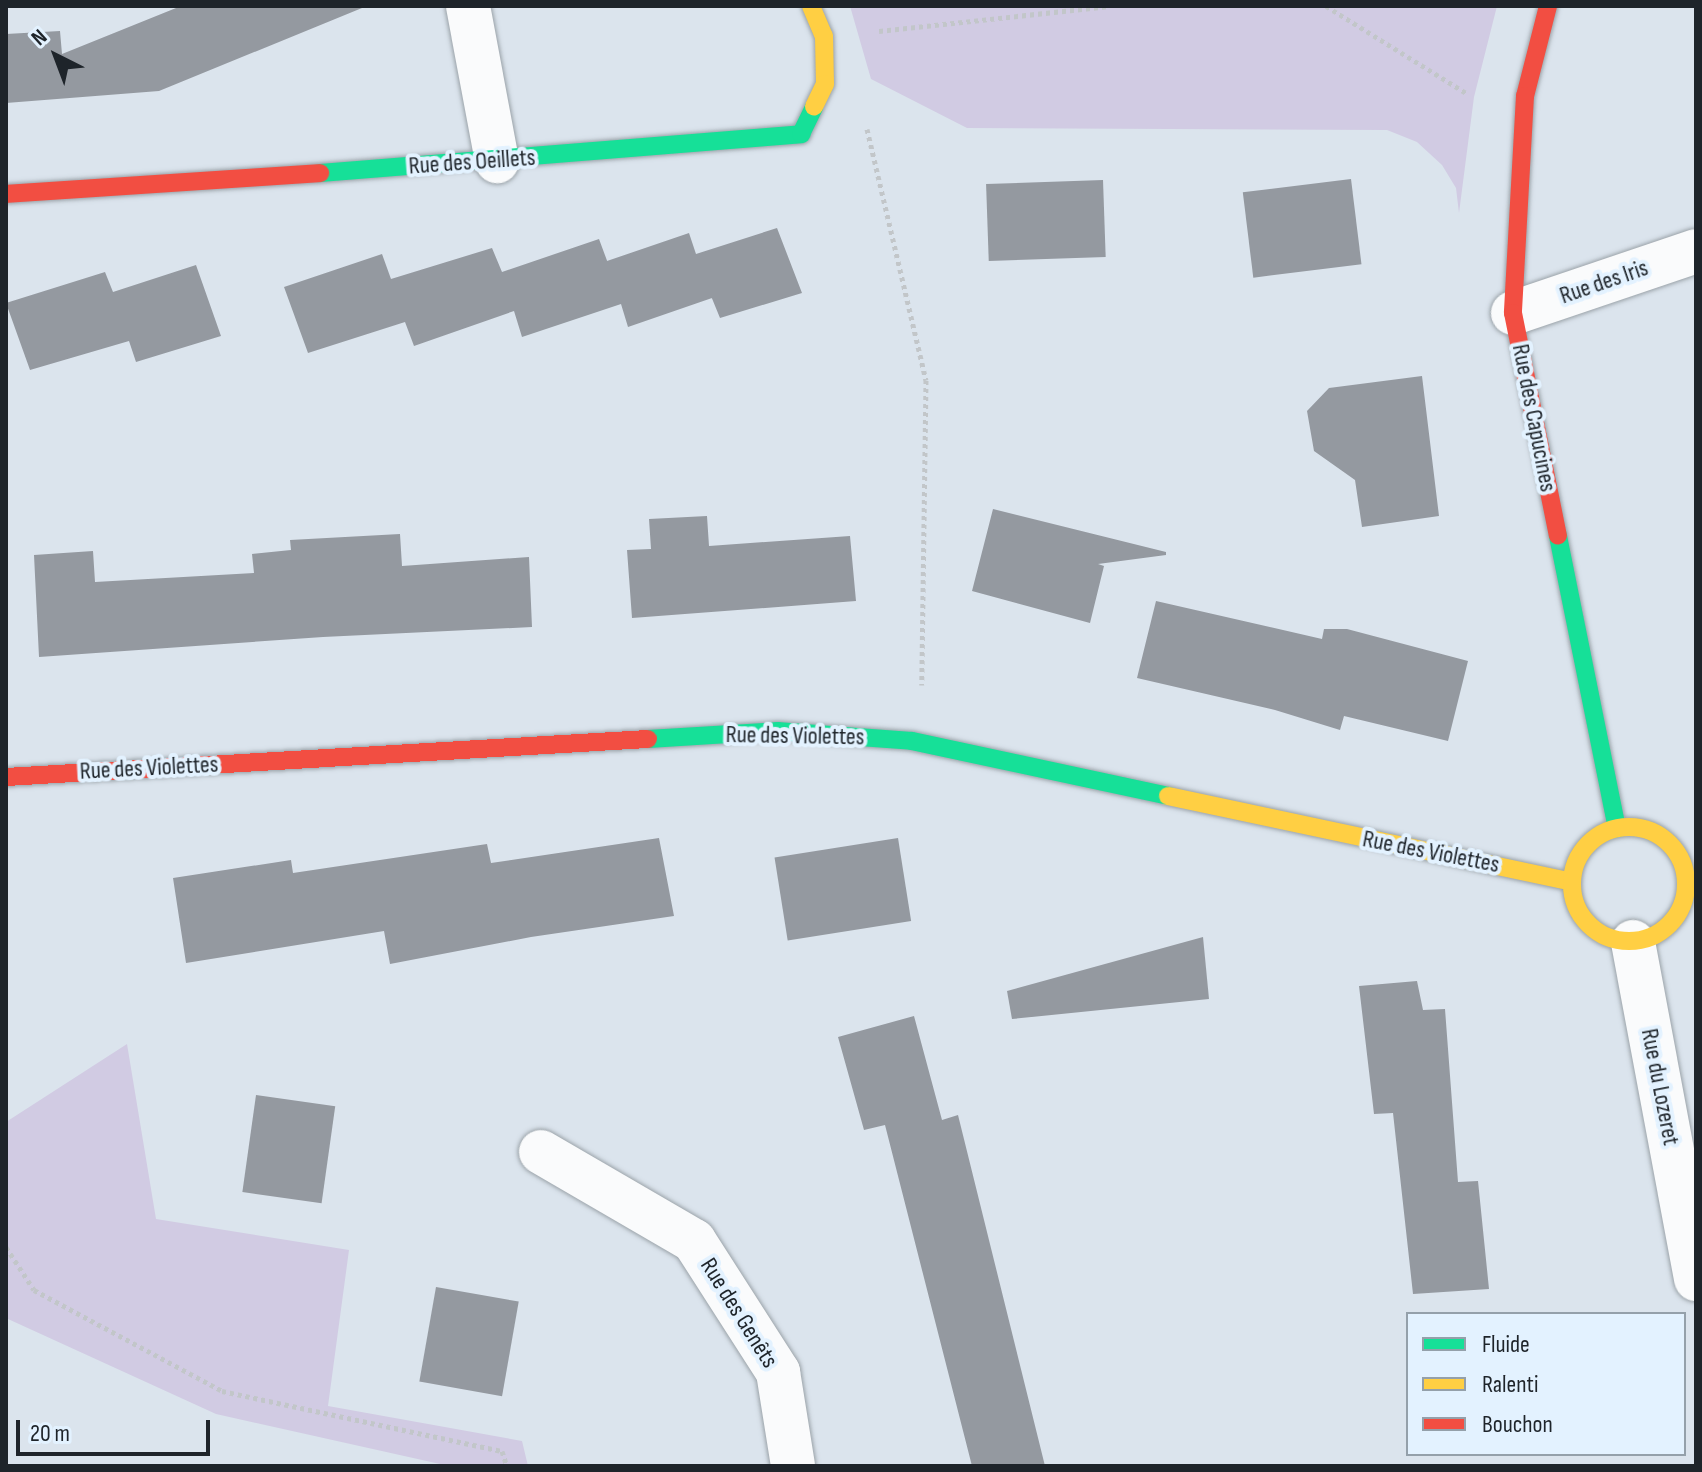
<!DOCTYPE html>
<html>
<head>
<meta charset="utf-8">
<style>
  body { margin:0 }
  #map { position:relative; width:1702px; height:1472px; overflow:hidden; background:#dbe4ed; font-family:"Sofia Sans Condensed",sans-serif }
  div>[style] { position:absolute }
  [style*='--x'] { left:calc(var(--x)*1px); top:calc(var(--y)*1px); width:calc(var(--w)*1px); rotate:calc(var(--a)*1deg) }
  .green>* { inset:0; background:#d1cbe3 }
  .building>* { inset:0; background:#9499a0; transform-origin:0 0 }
  .path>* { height:5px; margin-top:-2.5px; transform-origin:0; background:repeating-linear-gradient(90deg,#c2c6c9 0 4px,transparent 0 8px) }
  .roads { filter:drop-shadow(0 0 2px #9ba3a9) drop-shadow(0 0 2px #9ba3a9) }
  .street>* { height:44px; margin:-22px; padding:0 22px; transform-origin:22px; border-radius:22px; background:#fafbfc }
  .fast>* { height:18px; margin:-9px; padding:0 9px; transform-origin:9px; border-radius:9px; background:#16e098 }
  .slow>* { height:18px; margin:-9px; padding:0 9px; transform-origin:9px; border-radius:9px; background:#ffcf43 }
  .slow>.ring { margin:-9px; padding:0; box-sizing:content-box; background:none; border:18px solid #ffcf43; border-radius:50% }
  .jam>* { height:18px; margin:-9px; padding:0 9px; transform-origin:9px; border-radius:9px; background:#f24e42 }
  span { translate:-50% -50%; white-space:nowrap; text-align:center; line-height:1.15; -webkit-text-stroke:8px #e3f2ff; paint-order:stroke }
  .street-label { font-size:24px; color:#1e242a }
  .frame { position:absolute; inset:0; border:8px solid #1e242a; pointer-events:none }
  .legend { position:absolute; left:1406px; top:1312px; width:280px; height:144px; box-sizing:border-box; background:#e3f2ff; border:2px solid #94a0aa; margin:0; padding:10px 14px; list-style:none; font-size:24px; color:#1e242a }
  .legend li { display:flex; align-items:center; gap:16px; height:40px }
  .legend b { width:40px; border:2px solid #94a0aa }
  .north { position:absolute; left:16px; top:16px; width:80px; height:80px; -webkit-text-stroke:6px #e3f2ff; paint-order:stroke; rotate:318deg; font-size:22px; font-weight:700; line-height:32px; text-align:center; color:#1e242a }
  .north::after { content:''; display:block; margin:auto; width:28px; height:36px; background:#1e242a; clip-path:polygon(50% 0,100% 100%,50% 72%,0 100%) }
  .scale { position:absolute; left:16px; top:1420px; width:194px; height:36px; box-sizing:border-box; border:4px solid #1e242a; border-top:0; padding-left:10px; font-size:24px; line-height:28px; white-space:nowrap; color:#1e242a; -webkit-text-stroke:6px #e3f2ff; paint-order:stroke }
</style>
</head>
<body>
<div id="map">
  <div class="green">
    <div style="clip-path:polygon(850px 6px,1497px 6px,1474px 97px,1459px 213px,1456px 188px,1442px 165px,1417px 142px,1387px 130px,967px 128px,871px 79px)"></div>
    <div style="clip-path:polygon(127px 1044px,156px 1219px,349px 1250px,328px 1406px,522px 1441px,528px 1466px,449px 1466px,216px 1414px,8px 1319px,6px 1122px)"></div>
  </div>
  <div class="building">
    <div style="clip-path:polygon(181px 6px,362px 8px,159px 91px,6px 103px,6px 34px,60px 31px,62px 54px)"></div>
    <div style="left:1351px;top:179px;width:86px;height:109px;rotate:83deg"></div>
    <div style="left:1103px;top:180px;width:77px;height:117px;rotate:88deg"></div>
    <div style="clip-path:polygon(777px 228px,802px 293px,720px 318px,711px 296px,712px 298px,628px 327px,621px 304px,522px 337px,514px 311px,414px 346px,405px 322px,308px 353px,284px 287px,382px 254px,391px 279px,492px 248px,502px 272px,599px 239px,609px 266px,607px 261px,689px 233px,696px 254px)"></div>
    <div style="clip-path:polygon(196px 265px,221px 336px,136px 362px,129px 341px,30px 370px,6px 303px,105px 272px,113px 292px)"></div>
    <div style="clip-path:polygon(1422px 376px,1439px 516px,1362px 527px,1355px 480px,1314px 451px,1307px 411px,1329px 388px)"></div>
    <div style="clip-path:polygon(993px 509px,1166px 552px,1166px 555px,1098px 564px,1104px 566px,1090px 623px,972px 591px)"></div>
    <div style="clip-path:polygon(707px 516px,709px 546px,850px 536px,856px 601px,632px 618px,627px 550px,651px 549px,649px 519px)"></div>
    <div style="clip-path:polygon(400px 534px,402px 566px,529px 557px,532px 627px,323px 637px,39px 657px,34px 555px,93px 551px,95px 582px,254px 573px,252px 554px,291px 550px,290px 540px)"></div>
    <div style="clip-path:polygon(1156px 601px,1322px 639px,1324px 629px,1347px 629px,1468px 661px,1448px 741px,1344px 716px,1340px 730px,1275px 710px,1137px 678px)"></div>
    <div style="clip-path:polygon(659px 838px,674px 916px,531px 937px,390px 964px,384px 931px,186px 963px,173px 878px,291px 860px,293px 873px,487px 844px,491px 863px)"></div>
    <div style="left:898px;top:838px;width:84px;height:125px;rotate:81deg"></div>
    <div style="clip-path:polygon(1203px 937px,1209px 999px,1012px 1019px,1007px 991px)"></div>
    <div style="clip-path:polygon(1417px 981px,1423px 1010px,1445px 1009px,1458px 1182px,1478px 1181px,1489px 1289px,1413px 1294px,1393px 1113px,1374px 1114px,1359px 986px)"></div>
    <div style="clip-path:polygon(914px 1016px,942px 1120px,958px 1115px,1045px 1466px,972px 1466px,885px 1125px,864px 1130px,838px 1037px)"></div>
    <div style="left:256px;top:1095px;width:80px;height:98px;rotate:8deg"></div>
    <div style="left:436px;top:1287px;width:84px;height:96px;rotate:10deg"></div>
  </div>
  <div class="path">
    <div style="--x:1326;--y:6;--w:167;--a:31.8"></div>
    <div style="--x:879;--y:31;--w:232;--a:-6.2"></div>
    <div style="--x:867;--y:129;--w:258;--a:76.8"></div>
    <div style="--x:926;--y:380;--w:305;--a:90.8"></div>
    <div style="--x:6;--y:1247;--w:51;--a:56.9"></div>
    <div style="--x:34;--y:1290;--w:213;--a:28.2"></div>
    <div style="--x:222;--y:1391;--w:286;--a:12.1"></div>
    <div style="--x:502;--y:1451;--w:16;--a:72"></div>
  </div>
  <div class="roads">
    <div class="street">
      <div style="--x:468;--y:6;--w:158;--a:79.4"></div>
      <div style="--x:1513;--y:313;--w:193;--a:-18.7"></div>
      <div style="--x:1633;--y:942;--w:343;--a:79.4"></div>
      <div style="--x:541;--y:1152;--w:177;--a:30.2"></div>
      <div style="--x:694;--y:1241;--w:156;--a:57.3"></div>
      <div style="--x:778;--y:1372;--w:95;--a:80.9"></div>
    </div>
    <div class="fast">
      <div style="--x:320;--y:173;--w:483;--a:-4.6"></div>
      <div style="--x:801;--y:134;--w:30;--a:-64"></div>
      <div style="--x:1558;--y:536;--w:298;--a:78.6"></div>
      <div style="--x:648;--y:739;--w:129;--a:-3.5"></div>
      <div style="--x:777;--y:731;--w:135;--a:4.2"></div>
      <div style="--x:912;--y:741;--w:262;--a:12.1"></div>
    </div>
    <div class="slow">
      <div style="--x:811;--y:6;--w:33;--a:67"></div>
      <div style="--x:824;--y:36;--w:48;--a:88.8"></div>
      <div style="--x:825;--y:84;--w:25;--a:116"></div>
      <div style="--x:1168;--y:796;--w:412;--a:12"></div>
      <div class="ring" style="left:1572px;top:827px;width:96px;height:96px"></div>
    </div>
    <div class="jam">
      <div style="--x:1548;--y:6;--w:93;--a:104.3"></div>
      <div style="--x:1525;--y:96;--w:217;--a:93.2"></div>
      <div style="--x:1513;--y:313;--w:227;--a:78.6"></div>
      <div style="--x:6;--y:194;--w:315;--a:-3.8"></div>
      <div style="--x:6;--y:777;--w:643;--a:-3.39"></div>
    </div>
  </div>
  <div class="street-label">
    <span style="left:472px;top:162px;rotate:-4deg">Rue des Oeillets</span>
    <span style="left:1604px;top:282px;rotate:-19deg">Rue des Iris</span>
    <span style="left:1534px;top:418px;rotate:79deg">Rue des Capucines</span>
    <span style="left:795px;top:736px;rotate:1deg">Rue des Violettes</span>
    <span style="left:149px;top:768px;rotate:-3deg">Rue des Violettes</span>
    <span style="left:1431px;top:852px;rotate:11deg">Rue des Violettes</span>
    <span style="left:1660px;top:1087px;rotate:79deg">Rue du Lozeret</span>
    <span style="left:739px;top:1313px;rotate:58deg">Rue des Genêts</span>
  </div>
  <div class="frame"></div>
  <ul class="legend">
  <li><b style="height:10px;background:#16e098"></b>Fluide</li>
  <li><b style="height:10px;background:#ffcf43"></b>Ralenti</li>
  <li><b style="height:10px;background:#f24e42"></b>Bouchon</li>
  </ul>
  <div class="north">N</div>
  <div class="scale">20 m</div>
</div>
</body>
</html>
